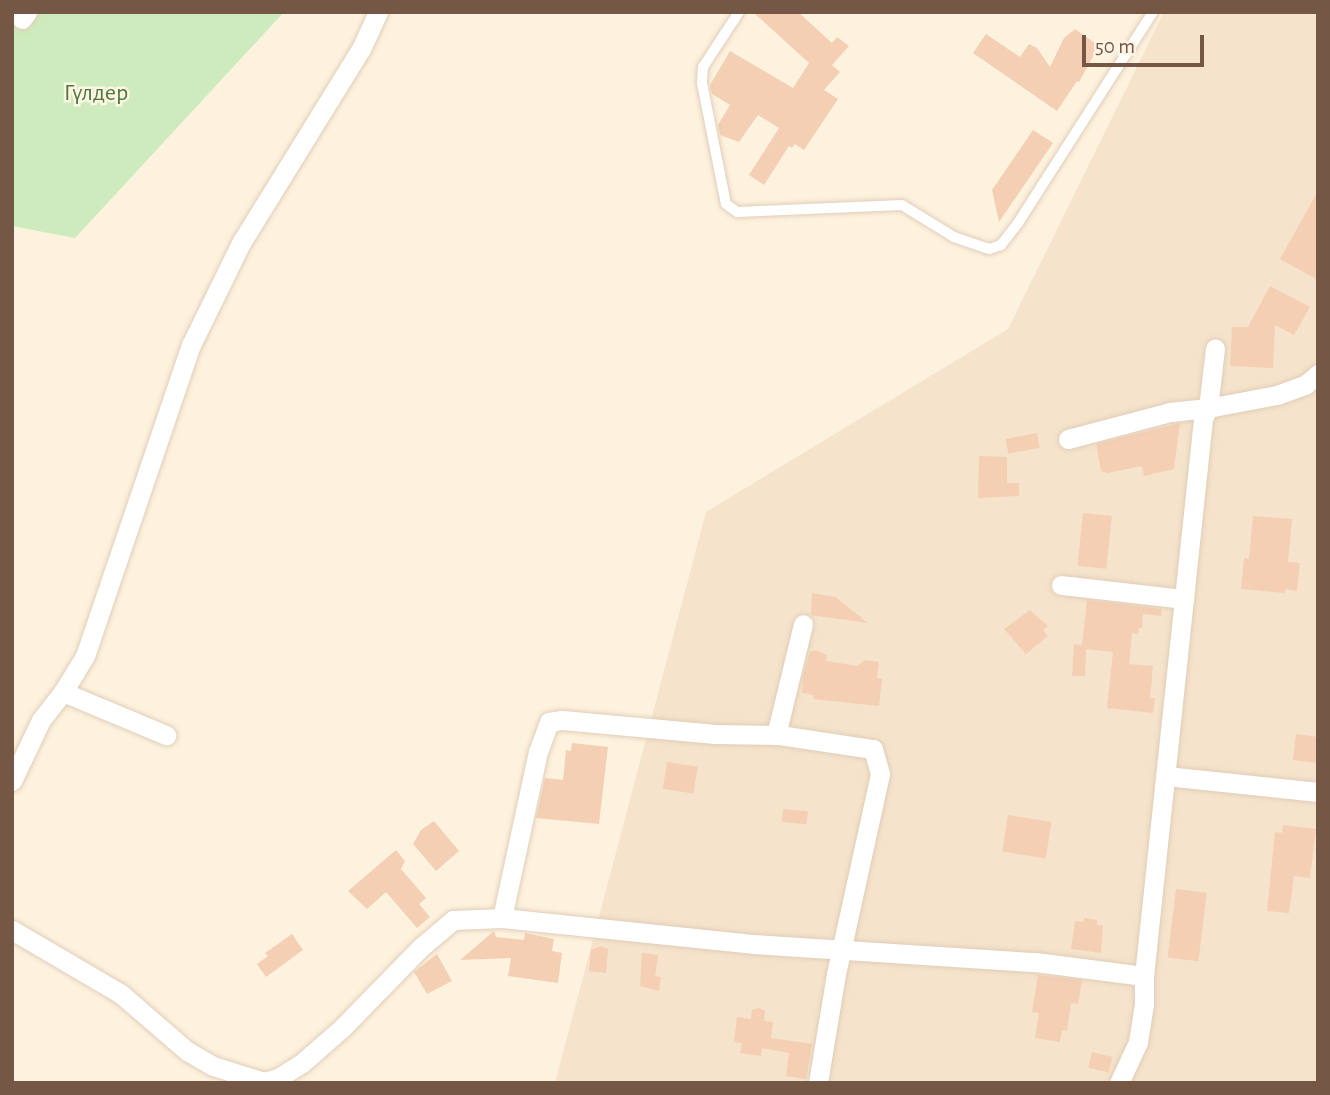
<!DOCTYPE html>
<html>
<head>
<meta charset="utf-8">
<style>
  body { margin:0 }
  #map { position:relative; width:1330px; height:1095px; overflow:hidden; background:#fdf2dd; font-family:"Alegreya Sans",sans-serif }
  div>[style] { position:absolute }
  [style*='--x'] { left:calc(var(--x)*1px); top:calc(var(--y)*1px); width:calc(var(--w)*1px); rotate:calc(var(--a)*1deg) }
  .residential>* { inset:0; background:#f5e3cb }
  .green>* { inset:0; background:#cdebbc }
  .building>* { inset:0; background:#f4cfb3; transform-origin:0 0 }
  .roads { filter:drop-shadow(0 0 2px #e1cdb9) drop-shadow(0 0 2px #e1cdb9) }
  .service>* { height:10px; margin:-5px; padding:0 5px; transform-origin:5px; border-radius:5px; background:#fff }
  .minor>* { height:19px; margin:-9.5px; padding:0 9.5px; transform-origin:9.5px; border-radius:9.5px; background:#fff }
  span { translate:-50% -50%; white-space:nowrap; text-align:center; line-height:1.15; -webkit-text-stroke:5px #fff5e4; paint-order:stroke }
  .park-label { font-size:24px; color:#4d7a3c }
  .frame { position:absolute; inset:0; border:14px solid #745745; pointer-events:none }
  .scale { position:absolute; left:1082px; top:35px; width:122px; height:32px; box-sizing:border-box; border:4px solid #745745; border-top:0; padding-left:9px; font-size:21px; line-height:24px; white-space:nowrap; color:#745745; -webkit-text-stroke:5px #fff5e4; paint-order:stroke }
</style>
</head>
<body>
<div id="map">
  <div class="residential">
    <div style="clip-path:polygon(1164px 12px,1318px 12px,1318px 1083px,555px 1083px,706px 512px,1008px 329px)"></div>
  </div>
  <div class="green">
    <div style="clip-path:polygon(12px 12px,284px 12px,75px 238px,12px 226px)"></div>
  </div>
  <div class="building">
    <div style="clip-path:polygon(753px 12px,798px 12px,832px 43px,837px 37px,849px 46px,832px 65px,840px 72px,824px 90px,838px 99px,804px 150px,795px 144px,792px 148px,789px 146px,764px 185px,749px 175px,779px 128px,758px 115px,739px 142px,720px 135px,718px 125px,730px 105px,712px 94px,710px 85px,730px 51px,793px 88px,809px 63px)"></div>
    <div style="clip-path:polygon(1075px 29px,1099px 46px,1079px 82px,1077px 81px,1057px 111px,973px 53px,986px 34px,1020px 57px,1029px 44px,1037px 48px,1050px 67px,1064px 38px)"></div>
    <div style="clip-path:polygon(1033px 130px,1053px 143px,999px 222px,992px 190px)"></div>
    <div style="clip-path:polygon(1318px 191px,1318px 280px,1280px 259px)"></div>
    <div style="clip-path:polygon(1270px 286px,1310px 307px,1294px 335px,1275px 325px,1273px 368px,1230px 366px,1232px 327px,1248px 327px)"></div>
    <div style="clip-path:polygon(1180px 423px,1174px 469px,1144px 476px,1142px 466px,1107px 473px,1101px 471px,1096px 444px)"></div>
    <div style="left:1037px;top:433px;width:15px;height:32px;rotate:79deg"></div>
    <div style="clip-path:polygon(979px 456px,1007px 457px,1007px 483px,1019px 483px,1019px 496px,978px 498px)"></div>
    <div style="left:1083px;top:513px;width:29px;height:53px;rotate:6deg"></div>
    <div style="clip-path:polygon(1253px 516px,1292px 519px,1288px 562px,1300px 563px,1297px 591px,1285px 589px,1285px 593px,1241px 589px,1244px 558px,1249px 559px)"></div>
    <div style="clip-path:polygon(812px 593px,835px 597px,868px 623px,811px 615px)"></div>
    <div style="clip-path:polygon(1087px 600px,1162px 609px,1161px 616px,1143px 614px,1142px 628px,1139px 628px,1138px 634px,1132px 633px,1129px 664px,1153px 666px,1150px 698px,1155px 698px,1153px 713px,1107px 708px,1113px 652px,1086px 649px,1085px 676px,1072px 676px,1074px 644px,1082px 645px)"></div>
    <div style="clip-path:polygon(1030px 610px,1048px 626px,1043px 630px,1048px 636px,1026px 654px,1004px 629px)"></div>
    <div style="clip-path:polygon(816px 650px,827px 655px,826px 661px,857px 666px,865px 660px,879px 662px,877px 678px,882px 679px,879px 706px,813px 699px,814px 695px,802px 693px,803px 676px,810px 652px)"></div>
    <div style="clip-path:polygon(1296px 734px,1318px 737px,1318px 763px,1293px 760px)"></div>
    <div style="clip-path:polygon(572px 743px,608px 747px,599px 824px,536px 818px,545px 778px,563px 780px,566px 750px,571px 751px)"></div>
    <div style="left:667px;top:762px;width:31px;height:27px;rotate:9deg"></div>
    <div style="left:783px;top:809px;width:25px;height:13px;rotate:5deg"></div>
    <div style="left:1008px;top:815px;width:44px;height:37px;rotate:9deg"></div>
    <div style="clip-path:polygon(434px 821px,459px 851px,436px 871px,413px 844px,421px 830px)"></div>
    <div style="clip-path:polygon(1283px 825px,1316px 829px,1310px 878px,1294px 876px,1289px 913px,1267px 911px,1275px 832px,1282px 833px)"></div>
    <div style="clip-path:polygon(396px 850px,405px 861px,401px 869px,426px 898px,419px 904px,430px 917px,417px 928px,386px 892px,367px 909px,348px 891px)"></div>
    <div style="left:1176px;top:889px;width:31px;height:69px;rotate:7deg"></div>
    <div style="clip-path:polygon(1084px 918px,1097px 920px,1097px 925px,1103px 926px,1101px 953px,1071px 949px,1075px 921px,1083px 922px)"></div>
    <div style="clip-path:polygon(494px 931px,496px 937px,524px 940px,525px 933px,554px 939px,552px 951px,562px 953px,558px 983px,508px 976px,511px 958px,460px 960px)"></div>
    <div style="clip-path:polygon(292px 934px,303px 950px,266px 977px,257px 964px,268px 956px,265px 953px)"></div>
    <div style="clip-path:polygon(601px 946px,608px 949px,606px 973px,589px 971px,591px 950px)"></div>
    <div style="clip-path:polygon(642px 953px,658px 955px,655px 976px,661px 977px,659px 991px,640px 986px)"></div>
    <div style="clip-path:polygon(437px 954px,452px 981px,427px 994px,414px 972px)"></div>
    <div style="clip-path:polygon(1038px 975px,1082px 980px,1078px 1004px,1071px 1003px,1067px 1031px,1062px 1030px,1060px 1042px,1035px 1038px,1039px 1013px,1032px 1012px)"></div>
    <div style="clip-path:polygon(759px 1008px,765px 1011px,764px 1021px,773px 1022px,771px 1038px,812px 1044px,806px 1079px,786px 1076px,789px 1053px,762px 1048px,761px 1056px,740px 1053px,742px 1043px,734px 1042px,737px 1017px,751px 1019px,752px 1010px)"></div>
    <div style="left:1092px;top:1052px;width:21px;height:16px;rotate:14deg"></div>
  </div>
  <div class="roads">
    <div class="service">
      <div style="--x:739;--y:12;--w:66;--a:123.2"></div>
      <div style="--x:703;--y:67;--w:16;--a:94"></div>
      <div style="--x:702;--y:83;--w:123;--a:78.8"></div>
      <div style="--x:726;--y:204;--w:14;--a:36"></div>
      <div style="--x:737;--y:212;--w:165;--a:-2.4"></div>
      <div style="--x:902;--y:205;--w:61;--a:31.6"></div>
      <div style="--x:954;--y:237;--w:37;--a:19"></div>
      <div style="--x:989;--y:249;--w:13;--a:-18"></div>
      <div style="--x:1001;--y:245;--w:28;--a:-52"></div>
      <div style="--x:1018;--y:223;--w:250;--a:-57.4"></div>
    </div>
    <div class="minor">
      <div style="--x:22;--y:19;--w:9;--a:-54"></div>
      <div style="--x:1068;--y:439;--w:106;--a:-14.8"></div>
      <div style="--x:1170;--y:412;--w:38;--a:-6"></div>
      <div style="--x:1208;--y:408;--w:60;--a:-83.3"></div>
      <div style="--x:1061;--y:585;--w:124;--a:6.5"></div>
      <div style="--x:63;--y:692;--w:112;--a:22.7"></div>
      <div style="--x:776;--y:735;--w:114;--a:-76.3"></div>
      <div style="--x:1166;--y:776;--w:153;--a:6"></div>
      <div style="--x:12;--y:781;--w:68;--a:-64.6"></div>
      <div style="--x:41;--y:720;--w:36;--a:-52"></div>
      <div style="--x:63;--y:692;--w:42;--a:-58.6"></div>
      <div style="--x:85;--y:656;--w:329;--a:-71.2"></div>
      <div style="--x:191;--y:345;--w:114;--a:-63.9"></div>
      <div style="--x:241;--y:243;--w:228;--a:-58.3"></div>
      <div style="--x:361;--y:49;--w:41;--a:-65.3"></div>
      <div style="--x:502;--y:918;--w:170;--a:-77.8"></div>
      <div style="--x:538;--y:752;--w:32;--a:-70"></div>
      <div style="--x:549;--y:722;--w:13;--a:-9"></div>
      <div style="--x:562;--y:720;--w:154;--a:5.2"></div>
      <div style="--x:715;--y:734;--w:64;--a:0.9"></div>
      <div style="--x:779;--y:735;--w:95;--a:8.5"></div>
      <div style="--x:873;--y:749;--w:26;--a:74"></div>
      <div style="--x:880;--y:774;--w:205;--a:102.4"></div>
      <div style="--x:836;--y:974;--w:110;--a:99.4"></div>
      <div style="--x:12;--y:930;--w:126;--a:30.4"></div>
      <div style="--x:121;--y:994;--w:87;--a:40.8"></div>
      <div style="--x:187;--y:1051;--w:30;--a:30"></div>
      <div style="--x:213;--y:1066;--w:53;--a:17.4"></div>
      <div style="--x:264;--y:1082;--w:15;--a:-16"></div>
      <div style="--x:278;--y:1078;--w:28;--a:-32"></div>
      <div style="--x:302;--y:1063;--w:53;--a:-41.2"></div>
      <div style="--x:342;--y:1028;--w:112;--a:-45.7"></div>
      <div style="--x:420;--y:948;--w:43;--a:-40.3"></div>
      <div style="--x:453;--y:920;--w:49;--a:-2.3"></div>
      <div style="--x:502;--y:918;--w:252;--a:5.9"></div>
      <div style="--x:753;--y:944;--w:283;--a:3.7"></div>
      <div style="--x:1035;--y:962;--w:110;--a:7.3"></div>
      <div style="--x:1144;--y:976;--w:560;--a:-83.95"></div>
      <div style="--x:1203;--y:419;--w:12;--a:-66"></div>
      <div style="--x:1208;--y:408;--w:70;--a:-10.7"></div>
      <div style="--x:1277;--y:395;--w:30;--a:-20"></div>
      <div style="--x:1305;--y:385;--w:17;--a:-40"></div>
      <div style="--x:1119;--y:1083;--w:45;--a:-65.1"></div>
      <div style="--x:1138;--y:1042;--w:37;--a:-81"></div>
      <div style="--x:1144;--y:1005;--w:29;--a:-90"></div>
    </div>
  </div>
  <div class="park-label">
    <span style="left:96px;top:94px">Гүлдер</span>
  </div>
  <div class="frame"></div>
  <div class="scale">50 m</div>
</div>
</body>
</html>
